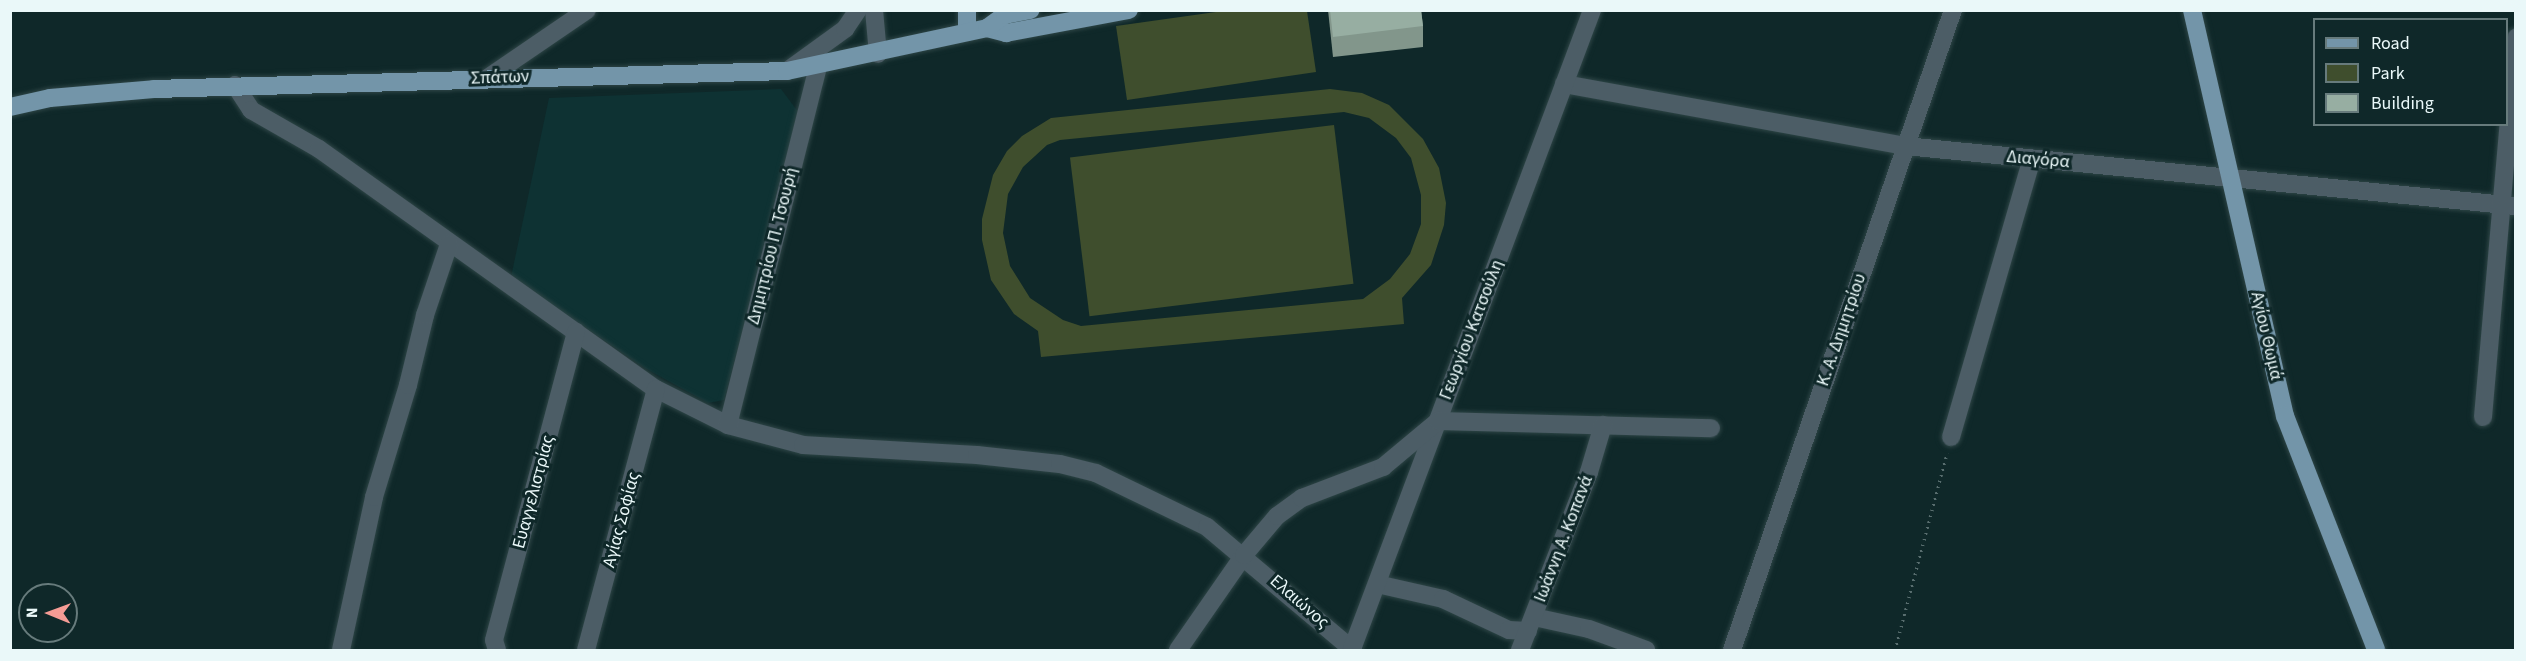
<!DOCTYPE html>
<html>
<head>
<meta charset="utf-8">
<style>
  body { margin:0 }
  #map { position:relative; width:2526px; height:661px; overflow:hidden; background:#0f2829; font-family:"Source Sans 3",sans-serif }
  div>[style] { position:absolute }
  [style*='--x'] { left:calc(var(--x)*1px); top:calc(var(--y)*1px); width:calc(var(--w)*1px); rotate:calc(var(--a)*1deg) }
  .built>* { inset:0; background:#0e3233 }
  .green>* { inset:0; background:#3f4e2d; transform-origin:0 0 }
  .path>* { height:3px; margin-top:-1.5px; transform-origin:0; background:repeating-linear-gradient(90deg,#596e6f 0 1.5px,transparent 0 6px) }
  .roads { filter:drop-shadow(0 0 2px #2e4546) drop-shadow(0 0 2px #2e4546) }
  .minor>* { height:18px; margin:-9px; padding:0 9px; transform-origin:9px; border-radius:9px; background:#4c5d66 }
  .major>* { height:18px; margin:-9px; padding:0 9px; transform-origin:9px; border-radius:9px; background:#7395a9 }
  .wall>* { inset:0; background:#82968b }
  .building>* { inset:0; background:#97aea2 }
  span { translate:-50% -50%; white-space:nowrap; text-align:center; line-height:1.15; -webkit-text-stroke:6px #0f2829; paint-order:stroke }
  .street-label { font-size:18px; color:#eaf8f9 }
  .frame { position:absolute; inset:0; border:12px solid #eaf8f9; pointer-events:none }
  .legend { position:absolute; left:2313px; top:18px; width:195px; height:108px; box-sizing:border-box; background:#0f2829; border:2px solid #677b7c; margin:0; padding:8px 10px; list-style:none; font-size:18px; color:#eaf8f9 }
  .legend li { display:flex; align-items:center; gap:12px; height:30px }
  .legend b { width:30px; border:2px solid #677b7c }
  .north { position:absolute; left:18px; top:583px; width:60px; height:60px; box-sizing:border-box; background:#0f2829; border:2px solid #677b7c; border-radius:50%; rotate:271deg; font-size:16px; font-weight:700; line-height:24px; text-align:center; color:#eaf8f9 }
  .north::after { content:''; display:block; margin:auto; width:21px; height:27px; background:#f59c95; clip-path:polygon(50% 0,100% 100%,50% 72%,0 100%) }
</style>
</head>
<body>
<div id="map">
  <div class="built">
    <div style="clip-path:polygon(781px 89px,799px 113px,724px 400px,708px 403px,645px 368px,511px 277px,549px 98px)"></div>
  </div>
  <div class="green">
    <div style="clip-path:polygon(1223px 11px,1307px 11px,1316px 72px,1127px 100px,1116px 26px)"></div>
    <div style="clip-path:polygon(evenodd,1330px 89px,1362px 93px,1389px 105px,1423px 139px,1439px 168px,1446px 203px,1444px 225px,1431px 265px,1402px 298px,1404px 324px,1041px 357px,1038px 331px,1014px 314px,991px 280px,982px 240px,982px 219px,993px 175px,1007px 151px,1022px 136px,1051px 118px,1330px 89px,1344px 112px,1369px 118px,1396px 138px,1411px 158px,1421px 195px,1421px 224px,1410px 254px,1390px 279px,1363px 299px,1081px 326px,1063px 320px,1030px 298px,1010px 266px,1003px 233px,1008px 194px,1023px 167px,1047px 145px,1060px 140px,1344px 112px)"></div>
    <div style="left:1334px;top:125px;width:160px;height:266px;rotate:83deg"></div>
  </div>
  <div class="path">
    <div style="--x:1895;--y:650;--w:204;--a:-75.2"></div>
  </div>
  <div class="roads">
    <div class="minor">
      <div style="--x:874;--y:10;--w:44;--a:84.8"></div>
      <div style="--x:787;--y:71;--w:72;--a:-35.9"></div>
      <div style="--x:845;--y:29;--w:23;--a:-56"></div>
      <div style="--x:486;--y:79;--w:122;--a:-34.3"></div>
      <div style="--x:1564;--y:84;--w:347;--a:10.3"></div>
      <div style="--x:1905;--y:146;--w:614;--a:5.61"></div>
      <div style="--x:235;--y:85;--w:30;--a:57"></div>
      <div style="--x:251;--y:110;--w:78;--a:29.8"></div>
      <div style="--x:319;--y:149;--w:414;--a:35.5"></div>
      <div style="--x:656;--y:389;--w:80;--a:26.6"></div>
      <div style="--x:728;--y:425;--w:78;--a:14.9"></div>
      <div style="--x:803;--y:445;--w:174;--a:3.3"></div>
      <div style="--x:977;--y:455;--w:83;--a:6.2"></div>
      <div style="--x:1060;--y:464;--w:37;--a:14"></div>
      <div style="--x:1096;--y:473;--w:123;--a:25.9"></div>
      <div style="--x:1207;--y:527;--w:191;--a:40.1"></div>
      <div style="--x:2483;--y:417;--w:381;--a:-85"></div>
      <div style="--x:728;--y:425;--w:370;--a:-75.9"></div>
      <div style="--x:1951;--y:437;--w:290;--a:-73.8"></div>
      <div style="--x:1377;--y:584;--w:68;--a:12.8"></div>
      <div style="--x:1443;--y:599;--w:73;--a:25.2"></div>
      <div style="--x:1509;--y:630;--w:19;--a:3"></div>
      <div style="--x:1534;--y:617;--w:56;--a:12.3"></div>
      <div style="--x:1589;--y:629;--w:61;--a:20.2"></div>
      <div style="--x:1352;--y:649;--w:683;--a:-69.41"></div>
      <div style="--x:341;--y:650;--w:157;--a:-77.8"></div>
      <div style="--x:374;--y:497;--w:117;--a:-73.1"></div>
      <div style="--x:408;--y:385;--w:72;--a:-76.3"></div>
      <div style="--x:425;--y:315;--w:75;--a:-71.3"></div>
      <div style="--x:497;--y:650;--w:10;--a:-107"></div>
      <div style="--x:494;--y:640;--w:319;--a:-75.1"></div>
      <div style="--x:586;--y:650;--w:270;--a:-75"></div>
      <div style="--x:1178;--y:650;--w:116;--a:-55.2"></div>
      <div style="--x:1244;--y:555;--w:51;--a:-49.8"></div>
      <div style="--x:1277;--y:516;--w:31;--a:-36"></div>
      <div style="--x:1302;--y:498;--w:87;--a:-20.9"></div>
      <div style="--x:1383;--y:467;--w:72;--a:-39.9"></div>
      <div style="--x:1438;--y:421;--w:273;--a:1.5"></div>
      <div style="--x:1520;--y:650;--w:191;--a:-68.8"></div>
      <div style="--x:1589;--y:472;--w:49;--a:-73.4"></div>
      <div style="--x:1732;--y:650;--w:677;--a:-70.95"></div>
    </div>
    <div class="major">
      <div style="--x:2192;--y:10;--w:417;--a:77.1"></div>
      <div style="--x:2285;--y:416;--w:251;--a:68.7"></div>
      <div style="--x:987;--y:28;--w:20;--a:15"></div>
      <div style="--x:1006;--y:33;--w:125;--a:-10.6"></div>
      <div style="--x:967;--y:32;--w:22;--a:-90"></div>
      <div style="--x:10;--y:107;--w:41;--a:-12.7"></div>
      <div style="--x:50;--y:98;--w:104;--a:-4.9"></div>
      <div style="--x:154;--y:89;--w:633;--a:-1.63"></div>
      <div style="--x:787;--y:71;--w:205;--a:-12.1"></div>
      <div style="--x:987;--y:28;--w:22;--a:-36"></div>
      <div style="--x:1005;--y:15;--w:26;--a:-11"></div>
    </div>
  </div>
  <div class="wall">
    <div style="clip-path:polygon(1328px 10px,1421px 10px,1423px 26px,1423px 47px,1333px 57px)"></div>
  </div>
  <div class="building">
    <div style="clip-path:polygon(1330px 10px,1421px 10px,1423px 26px,1333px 37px)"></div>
  </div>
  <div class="street-label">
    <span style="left:500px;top:78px;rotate:-2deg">Σπάτων</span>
    <span style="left:2038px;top:160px;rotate:5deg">Διαγόρα</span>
    <span style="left:773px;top:246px;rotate:-76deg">Δημητρίου Π. Τσουρή</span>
    <span style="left:1472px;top:330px;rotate:-69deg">Γεωργίου Κατσούλη</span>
    <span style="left:1842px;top:330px;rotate:-71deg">Κ. Α. Δημητρίου</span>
    <span style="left:2266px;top:336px;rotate:77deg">Αγίου Θωμά</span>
    <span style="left:534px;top:492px;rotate:-75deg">Ευαγγελιστρίας</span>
    <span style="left:622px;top:520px;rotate:-75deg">Αγίας Σοφίας</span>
    <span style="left:1564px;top:539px;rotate:-69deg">Ιωάννη Α. Κοπανά</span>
    <span style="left:1299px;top:602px;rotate:41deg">Ελαιώνος</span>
  </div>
  <div class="frame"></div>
  <ul class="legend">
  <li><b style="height:8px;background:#7395a9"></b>Road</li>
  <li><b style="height:16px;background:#3f4e2d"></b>Park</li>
  <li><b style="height:16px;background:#97aea2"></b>Building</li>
  </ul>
  <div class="north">N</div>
</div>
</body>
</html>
